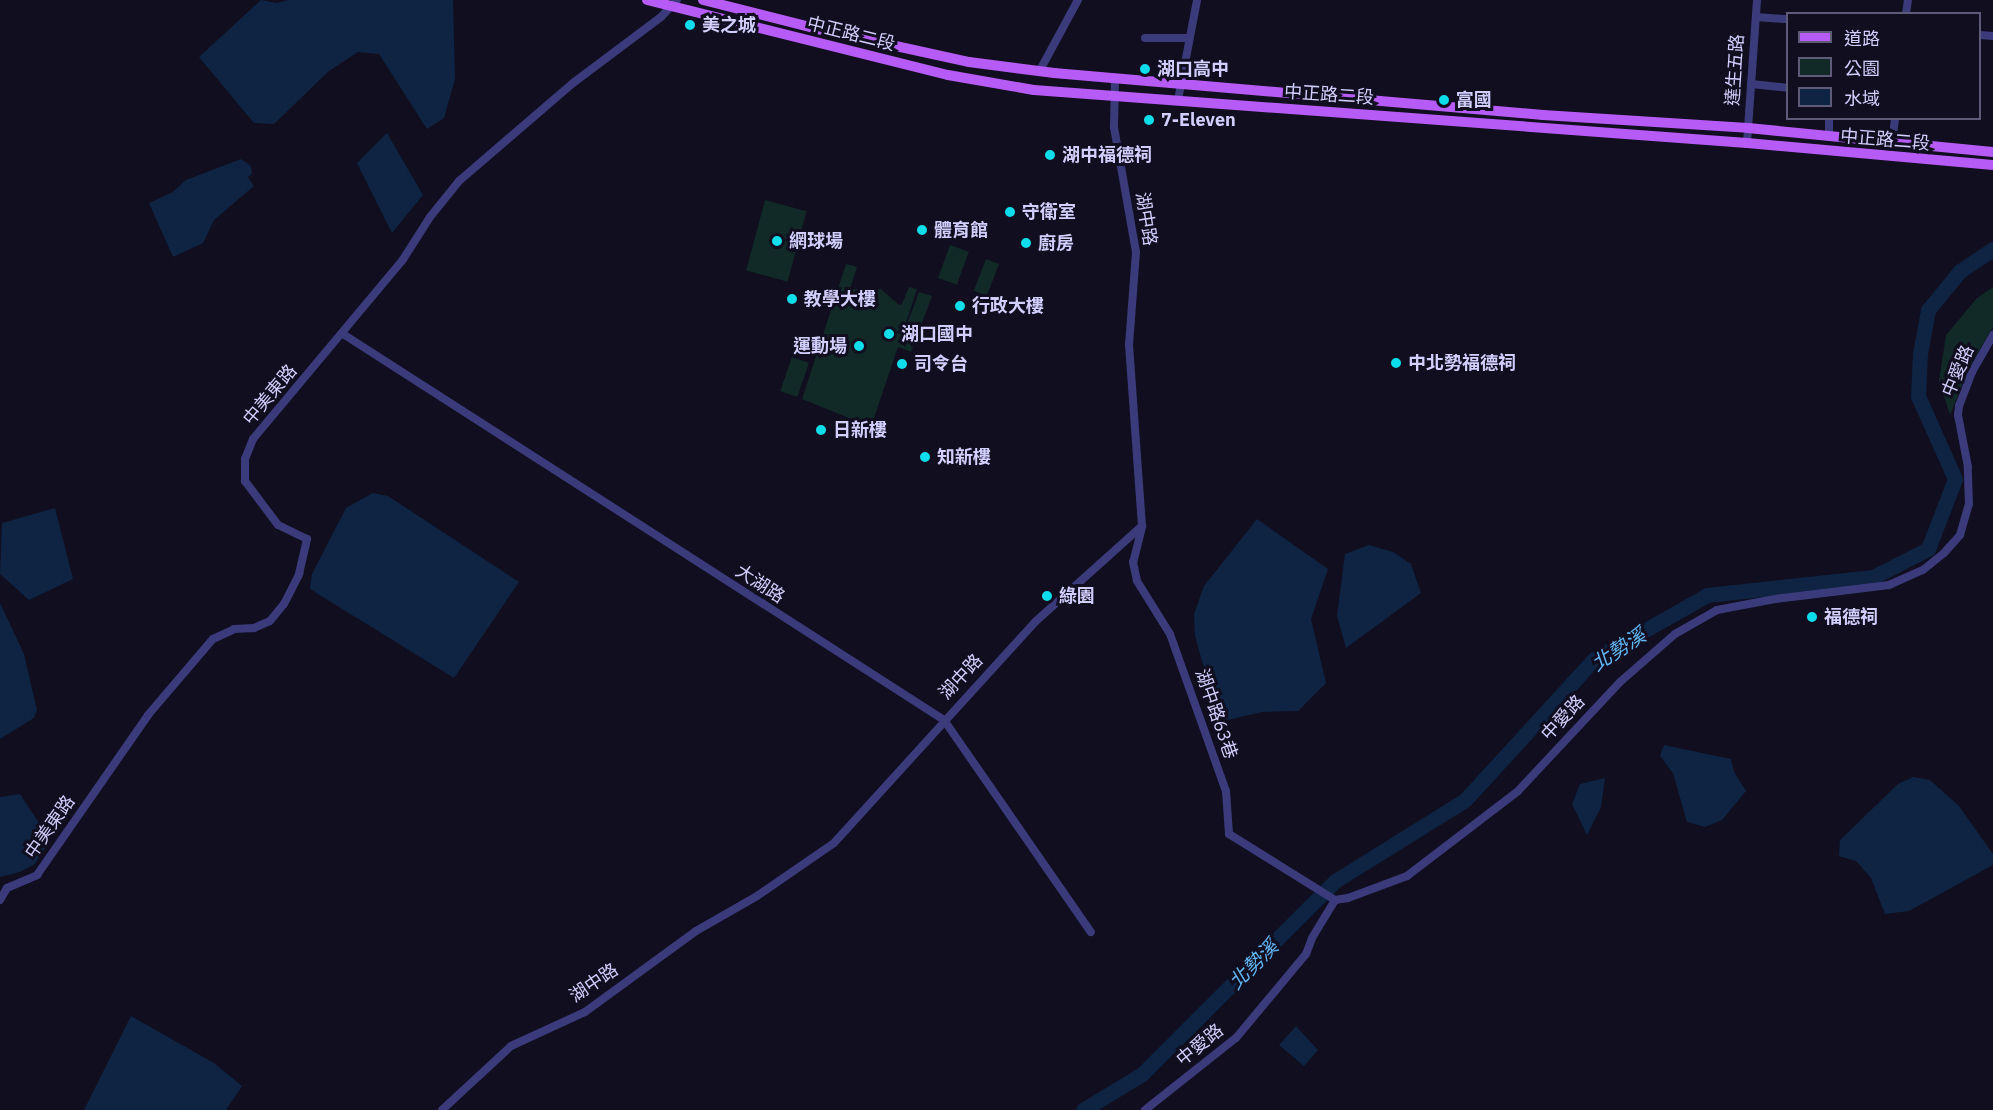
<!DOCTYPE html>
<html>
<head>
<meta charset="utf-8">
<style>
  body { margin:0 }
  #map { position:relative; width:1993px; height:1110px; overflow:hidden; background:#100e1f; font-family:"IBM Plex Sans","Noto Sans TC",sans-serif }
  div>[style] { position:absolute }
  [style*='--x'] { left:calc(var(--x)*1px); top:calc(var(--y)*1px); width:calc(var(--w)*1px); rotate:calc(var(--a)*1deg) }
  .green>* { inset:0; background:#112927; transform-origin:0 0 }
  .water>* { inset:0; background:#0e2442 }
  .river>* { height:15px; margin:-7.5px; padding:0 7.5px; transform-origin:7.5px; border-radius:7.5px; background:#0e2442 }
  .minor>* { height:8px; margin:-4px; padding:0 4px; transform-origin:4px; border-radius:4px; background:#3b3b7c }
  .major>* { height:10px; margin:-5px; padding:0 5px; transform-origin:5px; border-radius:5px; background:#b75bf7 }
  .dots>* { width:16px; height:16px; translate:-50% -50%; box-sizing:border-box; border:3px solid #100e1f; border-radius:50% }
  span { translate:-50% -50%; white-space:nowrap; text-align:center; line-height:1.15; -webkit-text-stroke:6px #100e1f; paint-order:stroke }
  .poi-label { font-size:18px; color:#d2cefd; font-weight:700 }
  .left { translate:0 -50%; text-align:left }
  .right { translate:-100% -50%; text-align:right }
  .street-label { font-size:18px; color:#d2cefd }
  .water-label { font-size:20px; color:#61b7f7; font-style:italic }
  .legend { position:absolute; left:1786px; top:12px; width:195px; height:108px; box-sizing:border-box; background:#100e1f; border:2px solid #5e5b78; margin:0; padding:8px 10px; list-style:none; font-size:18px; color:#d2cefd }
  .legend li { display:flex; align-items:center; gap:12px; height:30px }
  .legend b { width:30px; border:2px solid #5e5b78 }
</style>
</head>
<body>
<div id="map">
  <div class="green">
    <div style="left:765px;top:200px;width:43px;height:73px;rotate:15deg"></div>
    <div style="left:950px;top:245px;width:20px;height:35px;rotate:20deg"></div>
    <div style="left:986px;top:259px;width:14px;height:34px;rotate:21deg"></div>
    <div style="clip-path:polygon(846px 264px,857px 267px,850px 289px,881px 289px,899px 305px,902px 304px,909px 287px,917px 289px,899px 345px,919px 292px,932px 296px,911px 352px,898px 347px,871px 427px,802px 399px)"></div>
    <div style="clip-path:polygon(1993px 287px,1993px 327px,1971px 364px,1950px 415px,1939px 380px,1946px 335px,1977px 298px)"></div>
    <div style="left:792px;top:357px;width:18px;height:36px;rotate:19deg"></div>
  </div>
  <div class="water">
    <div style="clip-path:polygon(261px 0,277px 3px,288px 0,453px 0,455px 79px,444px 118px,427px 129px,379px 54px,358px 52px,329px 71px,274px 124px,254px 123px,199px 57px)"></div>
    <div style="clip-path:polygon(387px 133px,423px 195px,392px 233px,357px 163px)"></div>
    <div style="clip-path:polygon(241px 159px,251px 166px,252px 174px,248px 177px,254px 186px,214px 220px,203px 243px,173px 257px,149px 203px,173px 192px,186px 180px)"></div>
    <div style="clip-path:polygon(373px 493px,388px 496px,519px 582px,454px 678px,310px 589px,312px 574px,346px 508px)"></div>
    <div style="clip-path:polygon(55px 508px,73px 579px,29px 600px,0 574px,2px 523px)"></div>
    <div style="clip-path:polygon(1257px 519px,1328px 569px,1311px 619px,1326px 683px,1298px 711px,1262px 712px,1219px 722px,1195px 636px,1194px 614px,1204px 586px)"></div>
    <div style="clip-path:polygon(1369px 545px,1393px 552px,1411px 564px,1421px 593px,1346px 648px,1337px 616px,1345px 554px)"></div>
    <div style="clip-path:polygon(0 603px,24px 654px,37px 710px,34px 718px,0 739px)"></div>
    <div style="clip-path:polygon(1664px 745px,1731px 759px,1734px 772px,1746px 791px,1722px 820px,1705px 827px,1687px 822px,1673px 773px,1660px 756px)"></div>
    <div style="clip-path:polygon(1913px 777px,1930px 780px,1959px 806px,1993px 854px,1993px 865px,1909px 911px,1885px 914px,1871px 878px,1856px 861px,1839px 856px,1840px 840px,1898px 784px)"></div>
    <div style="clip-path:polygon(1605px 778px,1601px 807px,1587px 835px,1572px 804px,1580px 784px)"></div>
    <div style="clip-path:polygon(20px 794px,50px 840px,35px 864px,20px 872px,0 877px,0 797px)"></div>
    <div style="clip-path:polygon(131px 1016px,214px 1063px,242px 1086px,226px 1110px,84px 1110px)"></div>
    <div style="clip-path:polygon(1296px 1026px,1318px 1050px,1304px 1066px,1279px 1045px)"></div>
  </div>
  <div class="river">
    <div style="--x:1083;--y:1110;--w:69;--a:-31.4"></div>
    <div style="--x:1142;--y:1074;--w:273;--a:-45"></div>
    <div style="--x:1335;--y:881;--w:153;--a:-31.9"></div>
    <div style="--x:1465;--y:800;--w:191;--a:-47.5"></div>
    <div style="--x:1594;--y:659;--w:130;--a:-29.5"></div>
    <div style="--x:1707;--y:595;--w:167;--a:-6.2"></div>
    <div style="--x:1873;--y:577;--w:62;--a:-27"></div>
    <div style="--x:1928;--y:549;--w:75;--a:-68.9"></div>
    <div style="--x:1955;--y:479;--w:91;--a:-114"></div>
    <div style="--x:1918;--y:396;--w:42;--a:-87.3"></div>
    <div style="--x:1920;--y:354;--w:45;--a:-79.7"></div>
    <div style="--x:1928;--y:310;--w:50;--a:-50.6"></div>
    <div style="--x:1960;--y:271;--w:40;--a:-34"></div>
  </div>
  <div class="minor">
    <div style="--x:1906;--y:14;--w:14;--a:-82"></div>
    <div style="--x:1756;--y:17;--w:32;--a:4"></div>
    <div style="--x:1980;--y:35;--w:13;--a:4"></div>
    <div style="--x:1145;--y:38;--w:44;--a:0"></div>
    <div style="--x:1039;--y:72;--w:82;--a:-61.6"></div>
    <div style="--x:1751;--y:84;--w:37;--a:6"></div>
    <div style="--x:1178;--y:100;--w:102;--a:-79.2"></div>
    <div style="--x:1829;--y:136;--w:18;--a:-90"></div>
    <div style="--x:1747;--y:143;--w:143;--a:-86"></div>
    <div style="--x:1892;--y:143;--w:25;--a:-83"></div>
    <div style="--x:343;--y:334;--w:714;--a:32.71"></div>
    <div style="--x:944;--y:720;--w:258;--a:55.3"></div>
    <div style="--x:1142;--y:527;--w:36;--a:104"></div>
    <div style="--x:1133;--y:562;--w:19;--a:78"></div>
    <div style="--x:1137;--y:581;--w:62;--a:58.1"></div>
    <div style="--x:1170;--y:634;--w:167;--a:70.4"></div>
    <div style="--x:1226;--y:791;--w:43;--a:86"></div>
    <div style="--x:1229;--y:834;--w:125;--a:31.9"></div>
    <div style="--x:0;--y:900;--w:14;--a:-60"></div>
    <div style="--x:7;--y:888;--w:33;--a:-23"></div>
    <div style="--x:37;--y:875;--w:195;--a:-55.2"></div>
    <div style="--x:148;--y:715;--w:100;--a:-49.5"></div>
    <div style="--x:213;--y:639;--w:23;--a:-25"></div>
    <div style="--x:234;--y:629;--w:20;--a:-3"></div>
    <div style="--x:254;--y:628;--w:17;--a:-24"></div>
    <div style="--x:270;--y:621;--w:22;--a:-51"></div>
    <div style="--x:284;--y:604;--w:34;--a:-63"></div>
    <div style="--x:299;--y:574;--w:36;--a:-77"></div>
    <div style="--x:307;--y:539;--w:32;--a:-154"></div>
    <div style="--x:278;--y:525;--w:55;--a:-126.9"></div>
    <div style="--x:245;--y:481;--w:22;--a:-90"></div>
    <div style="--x:245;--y:459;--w:22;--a:-68"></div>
    <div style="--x:253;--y:439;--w:232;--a:-50.1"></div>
    <div style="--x:402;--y:261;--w:52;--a:-57.5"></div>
    <div style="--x:430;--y:217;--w:46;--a:-51.1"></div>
    <div style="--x:459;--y:181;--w:150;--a:-40.7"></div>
    <div style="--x:573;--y:83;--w:110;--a:-36.9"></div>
    <div style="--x:661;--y:17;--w:23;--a:-47"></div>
    <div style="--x:442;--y:1110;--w:94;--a:-42.8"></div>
    <div style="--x:511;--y:1046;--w:81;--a:-24.7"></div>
    <div style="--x:585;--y:1012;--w:137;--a:-36.1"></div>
    <div style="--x:696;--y:931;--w:70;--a:-29.8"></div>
    <div style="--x:757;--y:896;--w:93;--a:-34.5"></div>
    <div style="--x:834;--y:843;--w:299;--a:-47.7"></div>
    <div style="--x:1035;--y:622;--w:144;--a:-41.9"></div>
    <div style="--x:1142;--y:526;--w:181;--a:-94.1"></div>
    <div style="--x:1129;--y:345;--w:93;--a:-85.7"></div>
    <div style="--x:1136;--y:252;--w:127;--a:-100"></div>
    <div style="--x:1114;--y:127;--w:48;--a:-88.8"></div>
    <div style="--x:1145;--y:1110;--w:116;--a:-38.4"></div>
    <div style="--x:1236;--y:1038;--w:109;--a:-50.2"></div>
    <div style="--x:1306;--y:954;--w:17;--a:-69"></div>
    <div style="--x:1312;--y:938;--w:44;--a:-58.8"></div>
    <div style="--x:1335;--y:900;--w:13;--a:-9"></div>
    <div style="--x:1348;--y:898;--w:63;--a:-20.4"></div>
    <div style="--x:1407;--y:876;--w:140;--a:-37.4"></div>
    <div style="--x:1518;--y:791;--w:149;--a:-46.9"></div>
    <div style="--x:1620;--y:682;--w:73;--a:-41.1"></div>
    <div style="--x:1675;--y:634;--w:48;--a:-29.7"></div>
    <div style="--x:1717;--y:610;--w:59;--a:-10.7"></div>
    <div style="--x:1775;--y:599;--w:115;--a:-7"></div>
    <div style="--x:1889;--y:585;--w:37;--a:-24"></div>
    <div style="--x:1923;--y:570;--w:27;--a:-39"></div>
    <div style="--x:1944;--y:553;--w:24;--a:-48"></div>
    <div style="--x:1960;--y:535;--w:32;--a:-74"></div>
    <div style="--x:1969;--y:504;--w:37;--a:-92"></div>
    <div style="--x:1968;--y:467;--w:53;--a:-100.9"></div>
    <div style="--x:1958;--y:415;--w:9;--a:-84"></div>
    <div style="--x:1959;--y:406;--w:36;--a:-69"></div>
    <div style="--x:1972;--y:372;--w:43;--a:-60.4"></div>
  </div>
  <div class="major">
    <div style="--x:647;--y:0;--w:310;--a:14"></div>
    <div style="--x:948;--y:75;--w:87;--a:9.9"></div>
    <div style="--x:1034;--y:90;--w:715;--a:4.25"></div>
    <div style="--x:1747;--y:143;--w:247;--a:5.1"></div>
    <div style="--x:703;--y:0;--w:119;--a:14.2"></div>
    <div style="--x:818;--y:29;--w:155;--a:12.3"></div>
    <div style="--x:969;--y:62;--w:86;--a:7.4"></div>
    <div style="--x:1054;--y:73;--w:491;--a:4.9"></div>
    <div style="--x:1543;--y:115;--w:205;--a:3.6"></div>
    <div style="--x:1748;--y:128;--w:246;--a:5.6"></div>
  </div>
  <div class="dots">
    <div style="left:690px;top:25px;background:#0cddeb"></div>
    <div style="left:1145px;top:69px;background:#0cddeb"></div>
    <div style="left:1444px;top:100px;background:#0cddeb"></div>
    <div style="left:1149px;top:120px;background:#0cddeb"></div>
    <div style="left:1050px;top:155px;background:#0cddeb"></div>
    <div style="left:1010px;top:212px;background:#0cddeb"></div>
    <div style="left:922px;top:230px;background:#0cddeb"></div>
    <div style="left:777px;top:241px;background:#0cddeb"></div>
    <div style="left:1026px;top:243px;background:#0cddeb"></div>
    <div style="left:792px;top:299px;background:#0cddeb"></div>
    <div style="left:960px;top:306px;background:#0cddeb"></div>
    <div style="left:889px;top:334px;background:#0cddeb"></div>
    <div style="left:859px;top:346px;background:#0cddeb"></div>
    <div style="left:1396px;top:363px;background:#0cddeb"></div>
    <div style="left:902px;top:364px;background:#0cddeb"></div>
    <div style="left:821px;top:430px;background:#0cddeb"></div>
    <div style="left:925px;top:457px;background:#0cddeb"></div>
    <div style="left:1047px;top:596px;background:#0cddeb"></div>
    <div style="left:1812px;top:617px;background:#0cddeb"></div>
  </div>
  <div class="poi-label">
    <span class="left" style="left:702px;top:25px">美之城</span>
    <span class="left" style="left:1157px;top:69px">湖口高中</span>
    <span class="left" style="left:1456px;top:100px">富國</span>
    <span class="left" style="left:1161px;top:120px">7-Eleven</span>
    <span class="left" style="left:1062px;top:155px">湖中福德祠</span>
    <span class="left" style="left:1022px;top:212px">守衛室</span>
    <span class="left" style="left:934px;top:230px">體育館</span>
    <span class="left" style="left:789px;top:241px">網球場</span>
    <span class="left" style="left:1038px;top:243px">廚房</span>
    <span class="left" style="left:804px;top:299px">教學大樓</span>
    <span class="left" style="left:972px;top:306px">行政大樓</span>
    <span class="left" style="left:901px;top:334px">湖口國中</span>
    <span class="right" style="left:847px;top:346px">運動場</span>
    <span class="left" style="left:1408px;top:363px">中北勢福德祠</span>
    <span class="left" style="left:914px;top:364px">司令台</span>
    <span class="left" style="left:833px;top:430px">日新樓</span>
    <span class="left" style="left:937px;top:457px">知新樓</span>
    <span class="left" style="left:1059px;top:596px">綠園</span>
    <span class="left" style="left:1824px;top:617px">福德祠</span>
  </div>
  <div class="street-label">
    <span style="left:851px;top:34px;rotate:14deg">中正路二段</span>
    <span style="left:1735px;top:70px;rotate:-86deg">達生五路</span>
    <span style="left:1329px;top:95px;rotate:4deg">中正路二段</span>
    <span style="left:1885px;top:140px;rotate:5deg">中正路二段</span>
    <span style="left:1146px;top:219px;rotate:81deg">湖中路</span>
    <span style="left:1958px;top:371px;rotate:-67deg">中愛路</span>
    <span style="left:270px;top:395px;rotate:-50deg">中美東路</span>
    <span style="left:760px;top:584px;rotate:33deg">大湖路</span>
    <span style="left:961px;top:677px;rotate:-47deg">湖中路</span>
    <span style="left:1216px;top:714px;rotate:71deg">湖中路63巷</span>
    <span style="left:1563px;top:718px;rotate:-47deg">中愛路</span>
    <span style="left:50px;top:827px;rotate:-55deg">中美東路</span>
    <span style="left:594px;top:983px;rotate:-34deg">湖中路</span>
    <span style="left:1200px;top:1045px;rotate:-39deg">中愛路</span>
  </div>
  <div class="water-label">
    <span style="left:1618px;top:649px;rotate:-33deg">北勢溪</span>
    <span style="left:1253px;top:964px;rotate:-45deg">北勢溪</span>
  </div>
  <ul class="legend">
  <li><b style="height:8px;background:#b75bf7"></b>道路</li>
  <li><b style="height:16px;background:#112927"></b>公園</li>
  <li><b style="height:16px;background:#0e2442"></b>水域</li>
  </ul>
</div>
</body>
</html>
